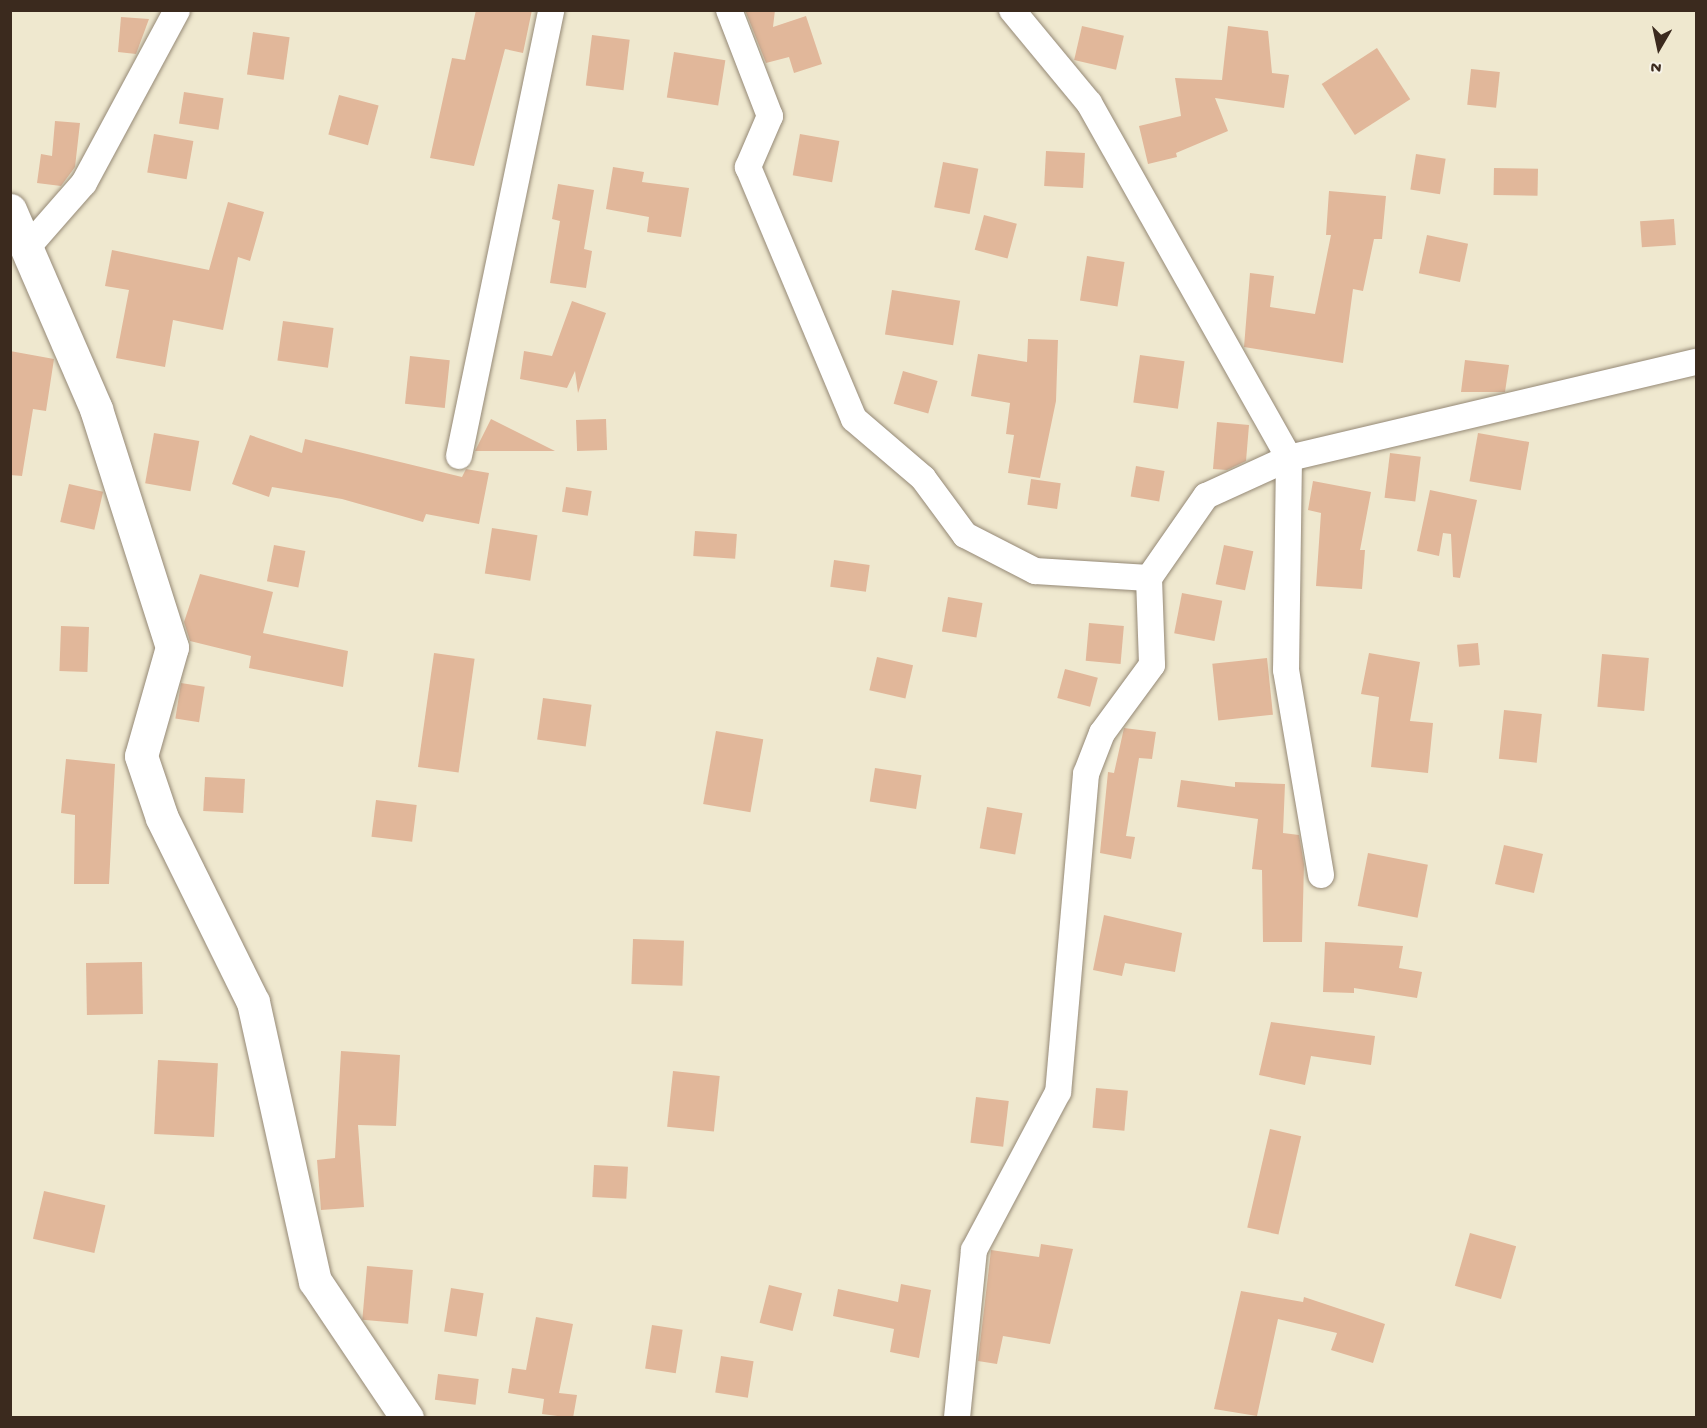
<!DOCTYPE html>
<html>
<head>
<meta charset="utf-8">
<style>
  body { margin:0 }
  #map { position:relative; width:1707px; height:1428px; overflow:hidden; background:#efe8cf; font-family:"Gochi Hand",sans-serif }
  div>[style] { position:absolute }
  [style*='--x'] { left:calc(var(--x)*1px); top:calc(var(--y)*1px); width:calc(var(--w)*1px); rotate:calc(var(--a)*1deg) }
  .building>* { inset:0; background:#e1b79a; transform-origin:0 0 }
  .roads { filter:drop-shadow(0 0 2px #958976) drop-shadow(0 0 2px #958976) }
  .minor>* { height:26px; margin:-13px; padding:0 13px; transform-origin:13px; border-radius:13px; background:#fff }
  .secondary>* { height:33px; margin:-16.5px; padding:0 16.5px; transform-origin:16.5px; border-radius:16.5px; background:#fff }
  span { translate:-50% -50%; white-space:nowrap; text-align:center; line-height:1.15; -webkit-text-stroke:4.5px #f7f3e8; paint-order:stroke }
  .frame { position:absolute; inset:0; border:12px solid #3b2a1e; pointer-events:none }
  .north { position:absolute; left:1629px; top:18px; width:60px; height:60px; -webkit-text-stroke:4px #f7f3e8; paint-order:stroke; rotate:189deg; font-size:16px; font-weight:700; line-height:24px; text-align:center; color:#3b2a1e }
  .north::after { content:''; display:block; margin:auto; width:21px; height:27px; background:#3b2a1e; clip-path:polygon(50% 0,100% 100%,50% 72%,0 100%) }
</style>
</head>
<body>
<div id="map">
  <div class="building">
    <div style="clip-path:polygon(476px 10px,532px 10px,523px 53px,505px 49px,474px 166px,430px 158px,452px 58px,465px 60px)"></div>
    <div style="clip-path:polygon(745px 10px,775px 10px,773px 27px,806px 16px,822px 64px,794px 73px,789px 57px,766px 63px)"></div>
    <div style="clip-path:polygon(121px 17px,149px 19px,136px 54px,118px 52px)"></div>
    <div style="left:1082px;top:26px;width:43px;height:35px;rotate:13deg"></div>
    <div style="clip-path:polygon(1228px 26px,1268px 31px,1272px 73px,1289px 75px,1284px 108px,1215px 98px,1228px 131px,1176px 153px,1177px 157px,1148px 164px,1139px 126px,1181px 116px,1175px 78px,1222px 80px)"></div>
    <div style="left:253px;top:32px;width:37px;height:43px;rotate:8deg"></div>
    <div style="left:592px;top:35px;width:38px;height:51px;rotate:7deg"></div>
    <div style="left:1377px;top:48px;width:61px;height:66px;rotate:57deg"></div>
    <div style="left:674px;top:52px;width:52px;height:46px;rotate:9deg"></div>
    <div style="left:1471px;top:69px;width:29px;height:36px;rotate:6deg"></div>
    <div style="left:184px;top:92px;width:40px;height:32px;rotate:9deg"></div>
    <div style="left:339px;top:95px;width:41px;height:41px;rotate:15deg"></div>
    <div style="clip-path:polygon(55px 121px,80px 123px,75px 167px,61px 186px,37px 183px,41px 154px,52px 156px)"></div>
    <div style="left:154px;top:134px;width:40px;height:39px;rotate:10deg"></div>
    <div style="left:800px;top:134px;width:40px;height:42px;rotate:10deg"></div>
    <div style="left:1046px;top:151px;width:39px;height:35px;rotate:3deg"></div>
    <div style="left:1416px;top:154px;width:30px;height:36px;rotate:9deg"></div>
    <div style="left:943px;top:162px;width:36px;height:46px;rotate:11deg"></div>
    <div style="clip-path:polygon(613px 167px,644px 172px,642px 182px,689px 188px,681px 237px,647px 232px,649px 217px,606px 209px)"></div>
    <div style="left:1494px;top:168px;width:44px;height:27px;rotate:1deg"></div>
    <div style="clip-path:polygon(558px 184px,594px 190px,584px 249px,592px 251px,586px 288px,550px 283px,560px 221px,552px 219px)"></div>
    <div style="clip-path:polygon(1329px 191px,1386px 196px,1382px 239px,1374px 239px,1363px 291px,1353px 289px,1343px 363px,1244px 347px,1250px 273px,1274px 276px,1270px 307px,1315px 314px,1331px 235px,1326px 235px)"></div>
    <div style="clip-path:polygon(228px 202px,264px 212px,250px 261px,238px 257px,223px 330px,173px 320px,165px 367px,116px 358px,129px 290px,105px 286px,112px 250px,209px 270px)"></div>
    <div style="left:984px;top:215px;width:34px;height:36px;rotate:15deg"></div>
    <div style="left:1674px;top:219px;width:26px;height:34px;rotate:86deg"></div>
    <div style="left:1427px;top:235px;width:42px;height:39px;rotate:12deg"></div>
    <div style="left:1087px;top:256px;width:38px;height:45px;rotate:9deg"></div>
    <div style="left:892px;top:290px;width:69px;height:45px;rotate:9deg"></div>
    <div style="clip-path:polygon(572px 301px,606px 313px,578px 393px,575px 371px,567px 388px,520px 379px,524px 351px,552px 356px)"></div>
    <div style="left:283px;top:321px;width:51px;height:40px;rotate:8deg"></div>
    <div style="clip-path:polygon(1028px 339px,1058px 340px,1056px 401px,1040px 478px,1008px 473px,1014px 435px,1006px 434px,1010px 403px,971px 396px,978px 354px,1027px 362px)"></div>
    <div style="clip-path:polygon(10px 351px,54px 359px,46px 411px,33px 409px,22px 476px,10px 475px)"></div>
    <div style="left:1140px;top:355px;width:45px;height:48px;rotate:8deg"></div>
    <div style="left:410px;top:356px;width:40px;height:48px;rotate:6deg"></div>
    <div style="clip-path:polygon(1465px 360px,1509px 365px,1505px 392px,1461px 392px)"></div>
    <div style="left:903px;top:371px;width:36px;height:34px;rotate:16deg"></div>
    <div style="clip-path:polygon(491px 419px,555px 451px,475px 451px)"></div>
    <div style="left:606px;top:419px;width:31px;height:30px;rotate:88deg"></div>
    <div style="clip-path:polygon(1217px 422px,1249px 425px,1246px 461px,1227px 470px,1213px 469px)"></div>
    <div style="left:154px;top:433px;width:46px;height:51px;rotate:10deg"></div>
    <div style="left:1478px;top:433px;width:52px;height:49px;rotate:10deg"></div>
    <div style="clip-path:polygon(250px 435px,302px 453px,305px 439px,462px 477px,466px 469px,489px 473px,479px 524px,426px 514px,423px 522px,342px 499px,272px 487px,269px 497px,232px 484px)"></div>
    <div style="left:1390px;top:453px;width:31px;height:45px;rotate:7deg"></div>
    <div style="left:1136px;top:466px;width:29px;height:31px;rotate:10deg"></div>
    <div style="left:1031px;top:479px;width:30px;height:26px;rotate:8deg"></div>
    <div style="clip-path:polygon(1313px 481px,1371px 492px,1360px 550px,1365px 550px,1362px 589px,1316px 586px,1321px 513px,1308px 510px)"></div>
    <div style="left:69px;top:484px;width:35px;height:39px;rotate:13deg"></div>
    <div style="left:566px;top:487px;width:26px;height:25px;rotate:9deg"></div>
    <div style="clip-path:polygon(1430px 490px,1477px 500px,1460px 578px,1453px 577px,1451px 534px,1443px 533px,1439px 556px,1417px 551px)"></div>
    <div style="left:492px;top:528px;width:46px;height:46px;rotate:9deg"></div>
    <div style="left:695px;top:531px;width:42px;height:25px;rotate:4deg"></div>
    <div style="left:274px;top:545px;width:32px;height:37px;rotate:11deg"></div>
    <div style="left:1224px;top:545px;width:30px;height:40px;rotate:12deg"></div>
    <div style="left:834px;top:560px;width:36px;height:27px;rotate:8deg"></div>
    <div style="clip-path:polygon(200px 574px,273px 592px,263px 633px,348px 651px,343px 687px,249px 668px,251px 656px,190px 641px,184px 622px)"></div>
    <div style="left:1182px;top:593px;width:41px;height:41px;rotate:11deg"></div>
    <div style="left:948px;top:597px;width:35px;height:35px;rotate:10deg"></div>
    <div style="left:1089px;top:623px;width:35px;height:38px;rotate:5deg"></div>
    <div style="left:61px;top:626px;width:28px;height:45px;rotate:2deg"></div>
    <div style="left:1478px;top:643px;width:22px;height:21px;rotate:85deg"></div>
    <div style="left:434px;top:653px;width:41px;height:115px;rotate:8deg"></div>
    <div style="clip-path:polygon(1369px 653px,1420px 662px,1410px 721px,1433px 723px,1428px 773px,1371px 767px,1379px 697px,1361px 694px)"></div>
    <div style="left:1602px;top:654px;width:47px;height:53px;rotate:5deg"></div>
    <div style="left:877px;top:657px;width:37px;height:34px;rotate:13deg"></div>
    <div style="left:1267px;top:658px;width:57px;height:55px;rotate:84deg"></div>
    <div style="left:1065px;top:669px;width:34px;height:30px;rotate:15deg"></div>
    <div style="left:181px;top:683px;width:24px;height:36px;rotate:9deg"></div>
    <div style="left:543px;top:698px;width:49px;height:42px;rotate:8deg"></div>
    <div style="left:1504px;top:710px;width:38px;height:49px;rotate:6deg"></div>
    <div style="clip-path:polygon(1124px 728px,1156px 732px,1152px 759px,1139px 758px,1126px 836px,1135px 837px,1131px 859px,1100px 853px,1108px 772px,1114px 773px)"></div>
    <div style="left:716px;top:731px;width:48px;height:74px;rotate:10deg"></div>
    <div style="clip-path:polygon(66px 759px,115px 764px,109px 884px,74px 884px,75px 815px,61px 813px)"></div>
    <div style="left:875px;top:768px;width:47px;height:34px;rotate:9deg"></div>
    <div style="left:205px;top:777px;width:40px;height:34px;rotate:3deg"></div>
    <div style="clip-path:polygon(1181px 780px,1235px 787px,1235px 782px,1285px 784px,1283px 833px,1299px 835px,1304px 864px,1302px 942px,1263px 942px,1262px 870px,1252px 869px,1258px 819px,1177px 807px)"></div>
    <div style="left:376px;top:800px;width:41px;height:37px;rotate:7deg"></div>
    <div style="left:987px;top:807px;width:36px;height:42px;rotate:10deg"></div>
    <div style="left:1504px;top:845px;width:40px;height:40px;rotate:13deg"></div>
    <div style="left:1368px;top:853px;width:61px;height:54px;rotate:11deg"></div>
    <div style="clip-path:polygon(1104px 915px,1182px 933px,1175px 972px,1125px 963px,1122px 976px,1093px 970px)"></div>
    <div style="left:633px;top:939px;width:51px;height:45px;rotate:2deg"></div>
    <div style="clip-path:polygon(1325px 942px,1403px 946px,1399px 968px,1422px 972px,1417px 998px,1354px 988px,1354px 993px,1323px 992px)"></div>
    <div style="left:142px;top:962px;width:52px;height:56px;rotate:89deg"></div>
    <div style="clip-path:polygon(1271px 1022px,1375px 1036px,1371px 1065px,1311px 1056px,1305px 1085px,1259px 1075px)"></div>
    <div style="clip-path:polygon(341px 1051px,400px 1055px,396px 1126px,358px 1125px,364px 1207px,321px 1210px,317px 1160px,335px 1158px)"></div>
    <div style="left:158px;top:1060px;width:60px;height:74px;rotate:3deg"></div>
    <div style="left:673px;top:1071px;width:47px;height:56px;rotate:6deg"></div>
    <div style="left:1096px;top:1088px;width:32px;height:40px;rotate:5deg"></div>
    <div style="left:976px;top:1097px;width:33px;height:46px;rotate:7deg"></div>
    <div style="left:1270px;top:1129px;width:32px;height:101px;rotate:13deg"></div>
    <div style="left:594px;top:1165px;width:34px;height:32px;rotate:3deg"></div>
    <div style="left:44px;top:1191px;width:63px;height:49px;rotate:13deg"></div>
    <div style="left:1470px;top:1233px;width:48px;height:55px;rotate:16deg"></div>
    <div style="clip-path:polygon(1041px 1244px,1073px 1249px,1050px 1344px,1003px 1336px,997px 1364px,978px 1361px,991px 1250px,1039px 1257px)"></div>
    <div style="left:367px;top:1266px;width:46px;height:54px;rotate:5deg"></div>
    <div style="clip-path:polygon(901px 1284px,931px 1290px,919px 1358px,890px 1352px,894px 1329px,833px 1316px,838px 1289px,898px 1302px)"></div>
    <div style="left:769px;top:1285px;width:34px;height:39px;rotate:14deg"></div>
    <div style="left:451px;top:1288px;width:33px;height:44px;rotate:9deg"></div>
    <div style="clip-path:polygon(1241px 1291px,1303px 1302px,1304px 1297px,1385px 1324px,1373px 1363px,1331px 1350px,1337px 1333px,1278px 1319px,1257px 1416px,1214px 1409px)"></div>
    <div style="clip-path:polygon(536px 1317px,573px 1324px,559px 1393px,577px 1395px,573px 1418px,542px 1414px,544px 1399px,508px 1393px,512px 1368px,526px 1370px)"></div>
    <div style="left:652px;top:1325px;width:31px;height:44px;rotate:9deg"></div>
    <div style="left:721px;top:1356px;width:33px;height:37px;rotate:9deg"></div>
    <div style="left:438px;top:1374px;width:41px;height:26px;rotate:7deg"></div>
  </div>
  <div class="roads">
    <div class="minor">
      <div style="--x:729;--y:10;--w:114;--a:68.9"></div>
      <div style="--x:770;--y:116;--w:56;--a:113.3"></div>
      <div style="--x:748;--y:167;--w:273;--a:67.2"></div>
      <div style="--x:854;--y:419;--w:91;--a:40.5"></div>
      <div style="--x:923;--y:478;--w:71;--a:53.6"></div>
      <div style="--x:965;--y:535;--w:79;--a:27.2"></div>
      <div style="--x:1035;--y:571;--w:114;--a:3.5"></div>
      <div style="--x:1149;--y:578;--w:87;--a:88"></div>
      <div style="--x:1152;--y:665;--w:84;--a:126.3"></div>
      <div style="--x:1102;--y:733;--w:44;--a:111.3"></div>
      <div style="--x:1086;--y:774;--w:319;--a:95"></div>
      <div style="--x:1058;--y:1092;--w:179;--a:118"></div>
      <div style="--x:974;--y:1250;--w:169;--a:95.8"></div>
      <div style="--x:1012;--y:10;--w:121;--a:50.4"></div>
      <div style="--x:1089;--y:103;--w:407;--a:60.6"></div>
      <div style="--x:1289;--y:458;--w:212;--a:90.8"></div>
      <div style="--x:1286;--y:670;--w:208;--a:80.3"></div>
      <div style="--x:27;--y:248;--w:86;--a:-48.8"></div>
      <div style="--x:84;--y:183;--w:196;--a:-61.7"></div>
      <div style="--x:459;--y:456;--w:455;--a:-78.3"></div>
      <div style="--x:1149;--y:578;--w:100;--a:-55.2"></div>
      <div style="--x:1206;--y:496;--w:91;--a:-24.6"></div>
      <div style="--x:1289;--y:458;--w:418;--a:-13.3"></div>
    </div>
    <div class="secondary">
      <div style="--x:10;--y:210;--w:217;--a:66.6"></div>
      <div style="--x:96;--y:409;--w:250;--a:72.3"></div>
      <div style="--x:172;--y:647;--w:113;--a:105.9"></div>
      <div style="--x:141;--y:756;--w:65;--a:71.3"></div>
      <div style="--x:162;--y:818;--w:205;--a:63.7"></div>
      <div style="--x:253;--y:1002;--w:286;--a:77.5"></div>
      <div style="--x:315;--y:1281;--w:165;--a:56.1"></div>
    </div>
  </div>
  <div class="frame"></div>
  <div class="north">N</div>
</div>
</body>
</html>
